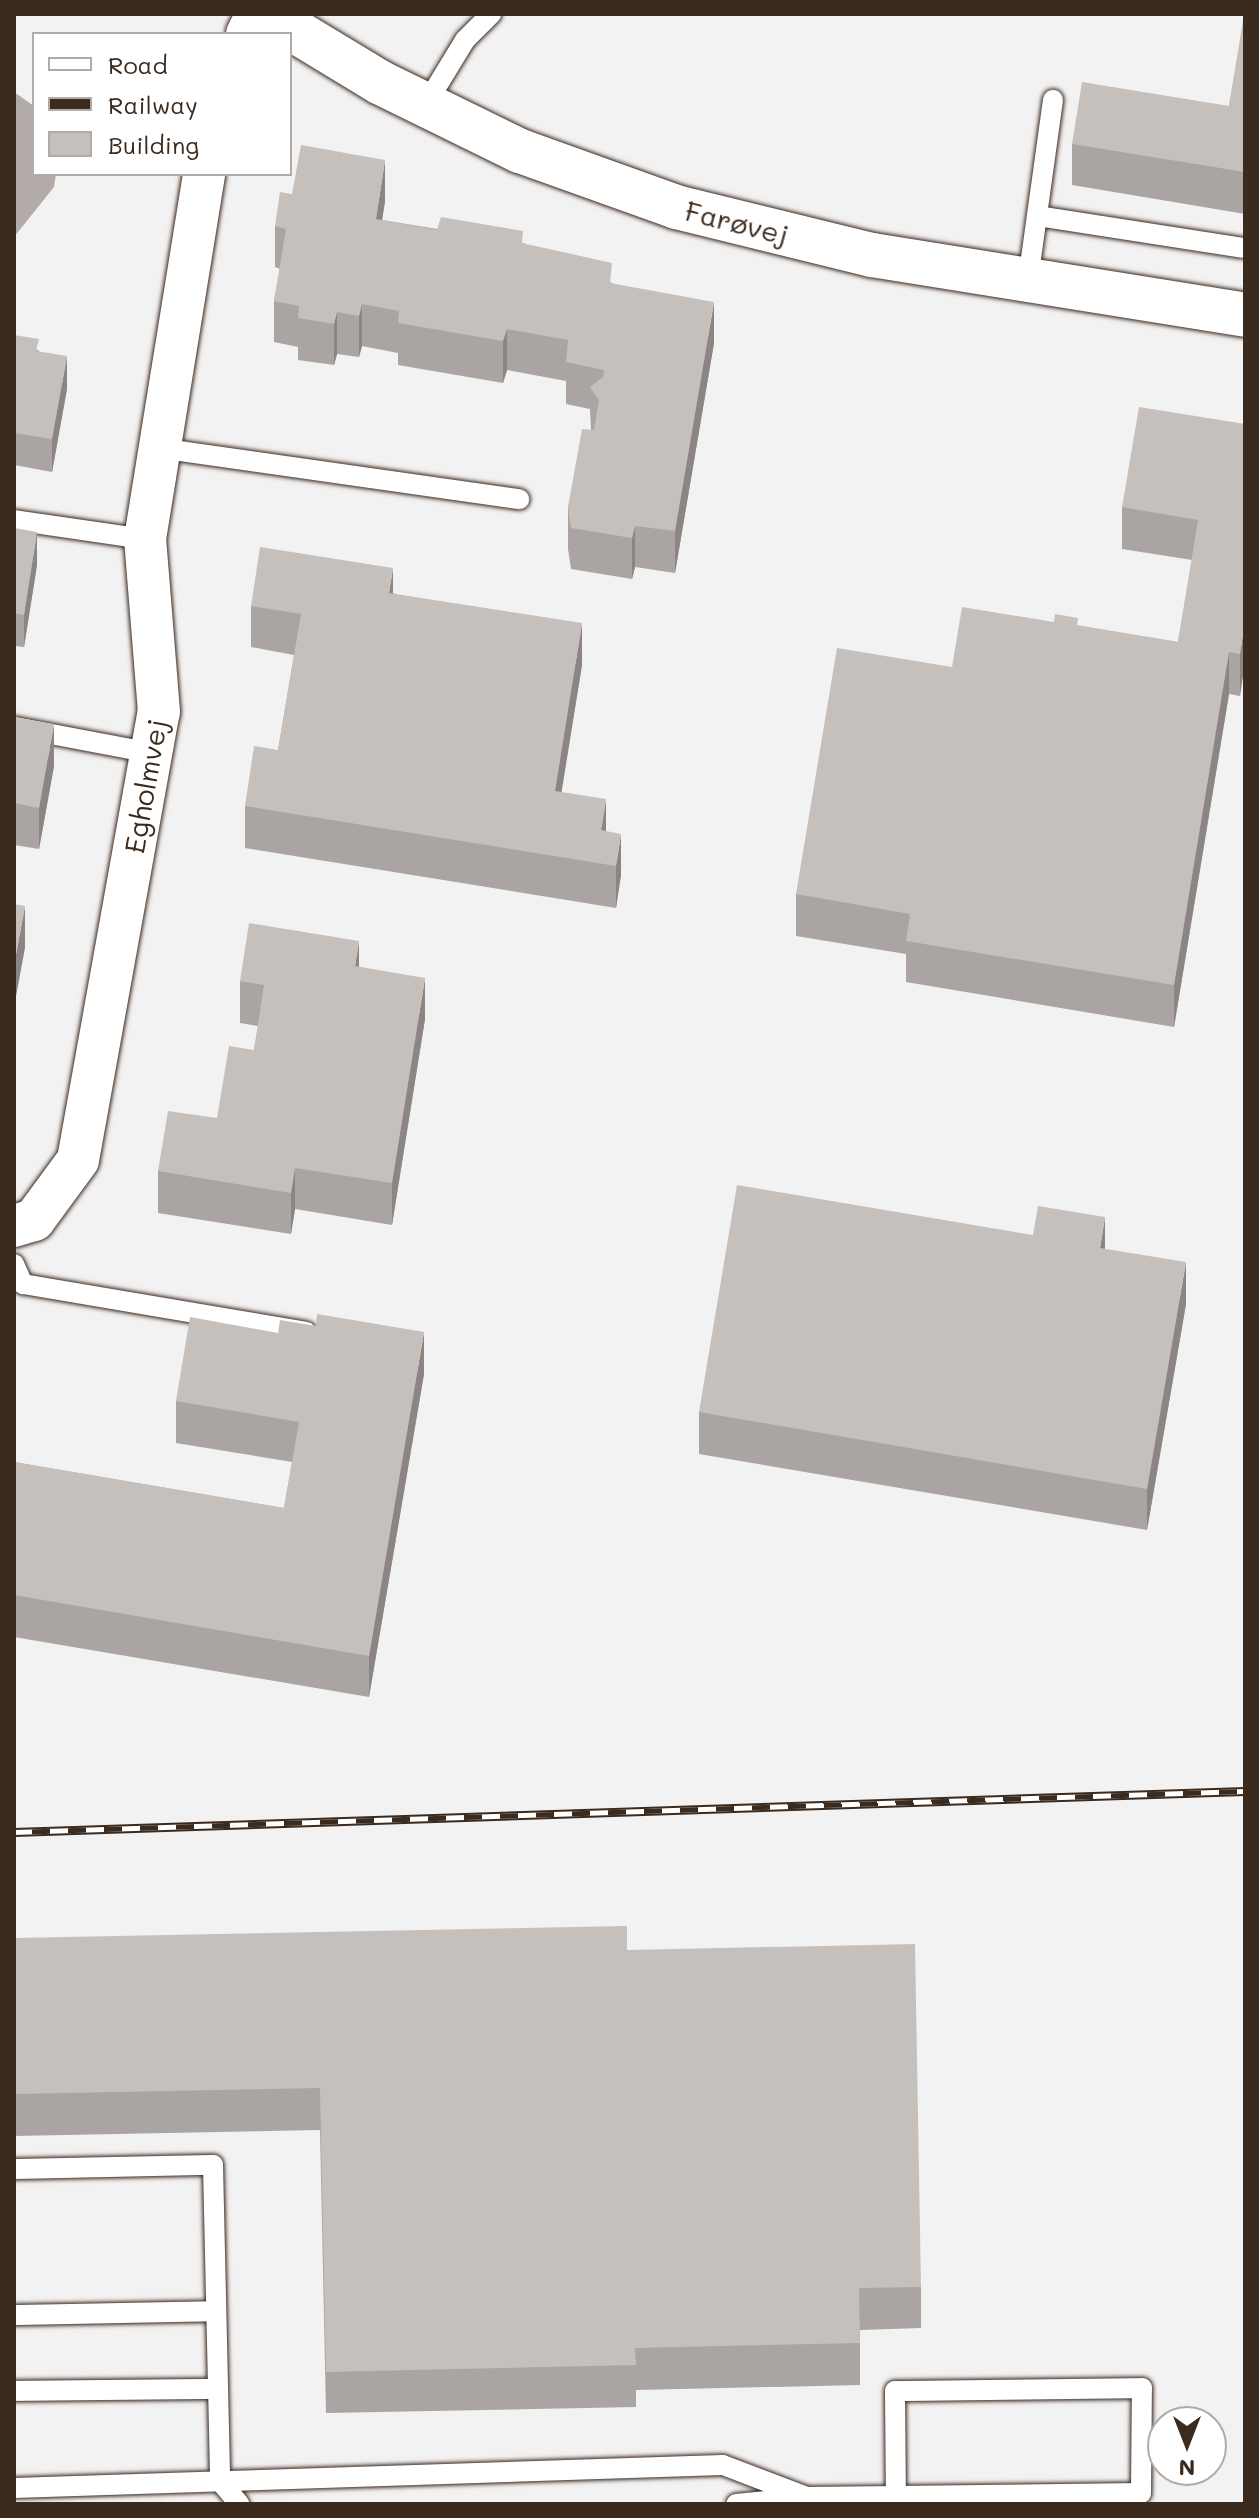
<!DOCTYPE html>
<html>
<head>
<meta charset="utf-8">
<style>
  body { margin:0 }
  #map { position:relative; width:1259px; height:2518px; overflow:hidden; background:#f3f2f2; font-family:Mali,sans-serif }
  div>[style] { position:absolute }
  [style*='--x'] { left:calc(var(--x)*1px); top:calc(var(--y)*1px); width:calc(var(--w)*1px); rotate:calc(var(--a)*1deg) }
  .water>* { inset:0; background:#b2aba7 }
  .roads { filter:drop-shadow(0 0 2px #3b2a1e) drop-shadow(0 0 2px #3b2a1e) }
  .service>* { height:20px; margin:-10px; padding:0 10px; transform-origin:10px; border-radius:10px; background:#fff }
  .minor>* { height:42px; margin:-21px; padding:0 21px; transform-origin:21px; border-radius:21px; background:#fff }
  .tertiary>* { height:44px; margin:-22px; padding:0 22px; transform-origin:22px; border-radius:22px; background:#fff }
  .rail>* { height:9px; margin-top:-4.5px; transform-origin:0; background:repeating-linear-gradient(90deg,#fff 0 18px,#3b2a1e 0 36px); box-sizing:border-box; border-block:2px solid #3b2a1e }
  .wall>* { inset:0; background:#aaa5a3 }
  .shaded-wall>* { inset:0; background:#8b8684 }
  .building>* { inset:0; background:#c6c0bd }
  span { translate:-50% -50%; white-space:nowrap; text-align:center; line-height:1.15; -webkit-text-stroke:6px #fff; paint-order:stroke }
  .street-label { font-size:28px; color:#3b2a1e }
  .frame { position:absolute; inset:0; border:16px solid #3b2a1e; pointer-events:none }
  .legend { position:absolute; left:32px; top:32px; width:260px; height:144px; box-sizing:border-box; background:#fff; border:2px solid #b1aaa5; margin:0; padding:10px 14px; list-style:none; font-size:24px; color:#3b2a1e }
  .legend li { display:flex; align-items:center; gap:16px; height:40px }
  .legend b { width:40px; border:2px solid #b1aaa5 }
  .north { position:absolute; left:1147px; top:2406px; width:80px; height:80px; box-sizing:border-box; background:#fff; border:2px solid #b1aaa5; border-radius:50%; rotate:180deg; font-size:22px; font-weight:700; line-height:32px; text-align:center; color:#3b2a1e }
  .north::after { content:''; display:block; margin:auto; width:28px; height:36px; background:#3b2a1e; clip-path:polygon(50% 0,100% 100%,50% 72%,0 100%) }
</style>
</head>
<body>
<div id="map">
  <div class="water">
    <div style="clip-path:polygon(14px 92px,34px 106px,34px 174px,56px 174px,54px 187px,14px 237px)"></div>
  </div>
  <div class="roads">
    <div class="service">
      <div style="--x:426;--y:104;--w:75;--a:-58.6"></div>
      <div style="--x:465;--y:40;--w:37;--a:-45"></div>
      <div style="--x:1037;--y:216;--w:208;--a:8.8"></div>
      <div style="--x:1028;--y:280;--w:182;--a:-82.1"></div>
      <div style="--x:159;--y:448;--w:364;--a:8.1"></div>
      <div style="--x:14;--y:520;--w:132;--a:8.3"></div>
      <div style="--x:14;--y:727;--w:140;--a:10.7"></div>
      <div style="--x:14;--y:1264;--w:22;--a:66"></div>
      <div style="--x:23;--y:1284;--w:287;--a:9.6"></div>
      <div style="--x:14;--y:2169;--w:199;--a:-1.2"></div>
      <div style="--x:213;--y:2165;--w:316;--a:88.7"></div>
      <div style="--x:220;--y:2481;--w:30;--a:50"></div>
      <div style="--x:14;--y:2315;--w:202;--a:-1.1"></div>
      <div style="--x:14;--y:2391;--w:204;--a:-0.6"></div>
      <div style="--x:14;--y:2488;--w:709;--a:-1.86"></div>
      <div style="--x:723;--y:2465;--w:90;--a:20.9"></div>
      <div style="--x:807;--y:2497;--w:71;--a:174.4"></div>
      <div style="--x:807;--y:2504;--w:7;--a:-90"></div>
      <div style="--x:807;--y:2497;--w:89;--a:-0.6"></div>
      <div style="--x:896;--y:2496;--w:245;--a:-0.7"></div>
      <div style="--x:1141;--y:2493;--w:105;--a:-89.5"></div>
      <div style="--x:1142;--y:2388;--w:247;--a:179.3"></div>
      <div style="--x:895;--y:2391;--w:105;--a:89.5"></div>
    </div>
    <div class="minor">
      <div style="--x:247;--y:34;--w:22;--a:-63"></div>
      <div style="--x:14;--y:1226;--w:21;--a:-17"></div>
      <div style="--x:34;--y:1220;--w:74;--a:-53.7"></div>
      <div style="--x:78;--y:1160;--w:455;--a:-79.8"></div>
      <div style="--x:159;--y:712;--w:174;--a:-94.6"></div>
      <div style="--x:145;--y:539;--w:370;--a:-80.8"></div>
    </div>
    <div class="tertiary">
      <div style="--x:267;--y:14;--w:133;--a:31.2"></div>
      <div style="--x:381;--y:83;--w:155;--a:26.1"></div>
      <div style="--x:520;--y:151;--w:166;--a:19.7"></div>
      <div style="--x:676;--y:207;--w:202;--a:13.8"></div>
      <div style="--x:872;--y:255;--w:378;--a:9.1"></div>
    </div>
  </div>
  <div class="rail">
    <div style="--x:14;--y:1832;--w:1232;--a:-1.91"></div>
  </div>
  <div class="wall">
    <div style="clip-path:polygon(1245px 14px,1245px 214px,1072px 185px,1072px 144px,1229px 106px)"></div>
    <div style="clip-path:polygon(385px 201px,382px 220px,523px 243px,612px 283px,714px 343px,675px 573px,635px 567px,632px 579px,571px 569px,568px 549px,568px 507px,591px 430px,590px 409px,566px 404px,566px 381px,507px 370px,503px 383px,398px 365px,398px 353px,362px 346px,359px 357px,337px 354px,334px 365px,298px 360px,298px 347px,274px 342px,274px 301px,280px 269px,275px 267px,275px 226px)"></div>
    <div style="clip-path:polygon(14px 335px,39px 351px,67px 389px,52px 472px,14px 465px)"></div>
    <div style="clip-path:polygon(1245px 424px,1240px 696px,1229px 694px,1174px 1027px,906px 982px,906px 954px,796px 936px,796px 894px,952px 667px,1078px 626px,1178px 642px,1192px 560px,1122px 549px,1122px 507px)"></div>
    <div style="clip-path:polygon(14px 528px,37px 565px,24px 647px,14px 646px)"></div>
    <div style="clip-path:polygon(393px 593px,582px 665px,561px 792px,606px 831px,621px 875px,616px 908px,245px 848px,245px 806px,278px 750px,294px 655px,251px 647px,251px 606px)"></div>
    <div style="clip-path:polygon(14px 717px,54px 766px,39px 849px,14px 845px)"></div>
    <div style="clip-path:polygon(359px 967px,425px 1019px,392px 1225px,295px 1209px,291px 1234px,158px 1213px,158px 1171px,217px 1118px,254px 1050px,258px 1026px,240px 1023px,240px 981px)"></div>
    <div style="clip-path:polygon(1105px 1249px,1186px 1304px,1147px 1530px,699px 1454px,699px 1412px)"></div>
    <div style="clip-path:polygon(424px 1374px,369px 1697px,14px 1637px,14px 1462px,284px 1508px,292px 1462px,176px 1443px,176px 1401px)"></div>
    <div style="clip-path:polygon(14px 1938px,627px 1950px,921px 2287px,921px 2328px,860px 2330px,860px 2385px,636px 2390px,636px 2407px,326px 2413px,320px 2130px,14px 2136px)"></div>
  </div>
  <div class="shaded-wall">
    <div style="clip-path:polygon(385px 160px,385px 201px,376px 261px,376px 219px)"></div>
    <div style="clip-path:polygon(714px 302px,714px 343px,675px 573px,675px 531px)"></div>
    <div style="clip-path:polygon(362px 304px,362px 346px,359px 357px,359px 316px)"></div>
    <div style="clip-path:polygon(337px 312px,337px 354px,334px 365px,334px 324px)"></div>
    <div style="clip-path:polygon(507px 329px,507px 370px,503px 383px,503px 341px)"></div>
    <div style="clip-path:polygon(67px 356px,67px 389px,52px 472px,52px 439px)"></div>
    <div style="clip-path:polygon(635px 526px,635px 567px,632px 579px,632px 538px)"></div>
    <div style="clip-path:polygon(37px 532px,37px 565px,24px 647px,24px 615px)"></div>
    <div style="clip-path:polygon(393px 568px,393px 610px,389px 593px)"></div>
    <div style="clip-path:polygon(1245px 621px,1245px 663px,1240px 696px,1240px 654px)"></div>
    <div style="clip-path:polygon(582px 623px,582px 665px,555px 833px,555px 791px)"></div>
    <div style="clip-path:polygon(1229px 652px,1229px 694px,1174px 1027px,1174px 985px)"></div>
    <div style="clip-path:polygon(54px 724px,54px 766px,39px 849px,39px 808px)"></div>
    <div style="clip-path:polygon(606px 799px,606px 841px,601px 830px)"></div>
    <div style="clip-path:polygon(621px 834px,621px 875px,616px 908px,616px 866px)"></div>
    <div style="clip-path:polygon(25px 906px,25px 948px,14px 1007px,14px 965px)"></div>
    <div style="clip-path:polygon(359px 941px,359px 982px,355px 966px)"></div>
    <div style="clip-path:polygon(425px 978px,425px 1019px,392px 1225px,392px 1183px)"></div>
    <div style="clip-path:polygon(295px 1168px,295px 1209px,291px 1234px,291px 1193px)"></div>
    <div style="clip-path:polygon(1105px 1217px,1105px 1259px,1100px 1248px)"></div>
    <div style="clip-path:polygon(1186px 1262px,1186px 1304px,1147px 1530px,1147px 1489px)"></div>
    <div style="clip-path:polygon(424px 1332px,424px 1374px,369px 1697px,369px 1656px)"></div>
  </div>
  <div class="building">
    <div style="clip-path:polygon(1244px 14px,1245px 172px,1072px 144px,1082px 82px,1229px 106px)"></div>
    <div style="clip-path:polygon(301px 145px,385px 160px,376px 219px,437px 230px,441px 217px,523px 231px,522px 243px,612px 263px,610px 283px,714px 302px,675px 531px,635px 526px,632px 538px,571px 528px,568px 507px,582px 429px,594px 430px,599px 400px,590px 387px,603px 377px,604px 370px,566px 362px,568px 340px,507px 329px,503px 341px,398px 323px,399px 311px,362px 304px,359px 316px,337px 312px,334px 324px,298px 318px,299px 306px,274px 301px,286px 229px,275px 226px,280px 192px,292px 194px)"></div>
    <div style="clip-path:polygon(14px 335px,39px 339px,36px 351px,67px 356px,52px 439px,14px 433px)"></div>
    <div style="clip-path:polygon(1139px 407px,1245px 424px,1245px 621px,1240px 654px,1229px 652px,1174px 985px,906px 941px,910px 914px,796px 894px,837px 648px,952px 667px,962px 607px,1054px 622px,1055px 614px,1078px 618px,1077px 625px,1178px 642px,1198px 520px,1122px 507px)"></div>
    <div style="clip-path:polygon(14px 528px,37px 532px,24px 615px,14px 613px)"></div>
    <div style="clip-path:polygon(260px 547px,393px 568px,389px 593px,582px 623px,555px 791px,606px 799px,601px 830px,621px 834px,616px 866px,245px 806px,254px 746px,278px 750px,301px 614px,251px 606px)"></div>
    <div style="clip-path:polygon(14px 717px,54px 724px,39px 808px,14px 803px)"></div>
    <div style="clip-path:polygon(14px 904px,25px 906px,14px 965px)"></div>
    <div style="clip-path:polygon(249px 923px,359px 941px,355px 966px,425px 978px,392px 1183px,295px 1168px,291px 1193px,158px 1171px,168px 1111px,217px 1118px,229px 1046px,254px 1050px,264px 985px,240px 981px)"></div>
    <div style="clip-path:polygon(737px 1185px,1033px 1235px,1038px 1206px,1105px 1217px,1100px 1248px,1186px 1262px,1147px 1489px,699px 1412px)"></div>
    <div style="clip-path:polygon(317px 1314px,424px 1332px,369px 1656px,14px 1595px,14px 1462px,284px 1508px,299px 1422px,176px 1401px,190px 1317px,278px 1333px,280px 1320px,316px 1326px)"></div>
    <div style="clip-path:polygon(627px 1926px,627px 1950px,915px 1944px,921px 2287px,859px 2288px,860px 2343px,635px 2348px,636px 2365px,326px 2372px,320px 2088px,14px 2094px,14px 1938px)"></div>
  </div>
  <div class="street-label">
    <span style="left:737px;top:222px;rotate:14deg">Farøvej</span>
    <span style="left:145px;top:786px;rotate:-80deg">Egholmvej</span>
  </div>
  <div class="frame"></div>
  <ul class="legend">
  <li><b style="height:10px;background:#fff"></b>Road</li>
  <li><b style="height:10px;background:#3b2a1e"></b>Railway</li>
  <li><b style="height:22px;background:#c6c0bd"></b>Building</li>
  </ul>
  <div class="north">N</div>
</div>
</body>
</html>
